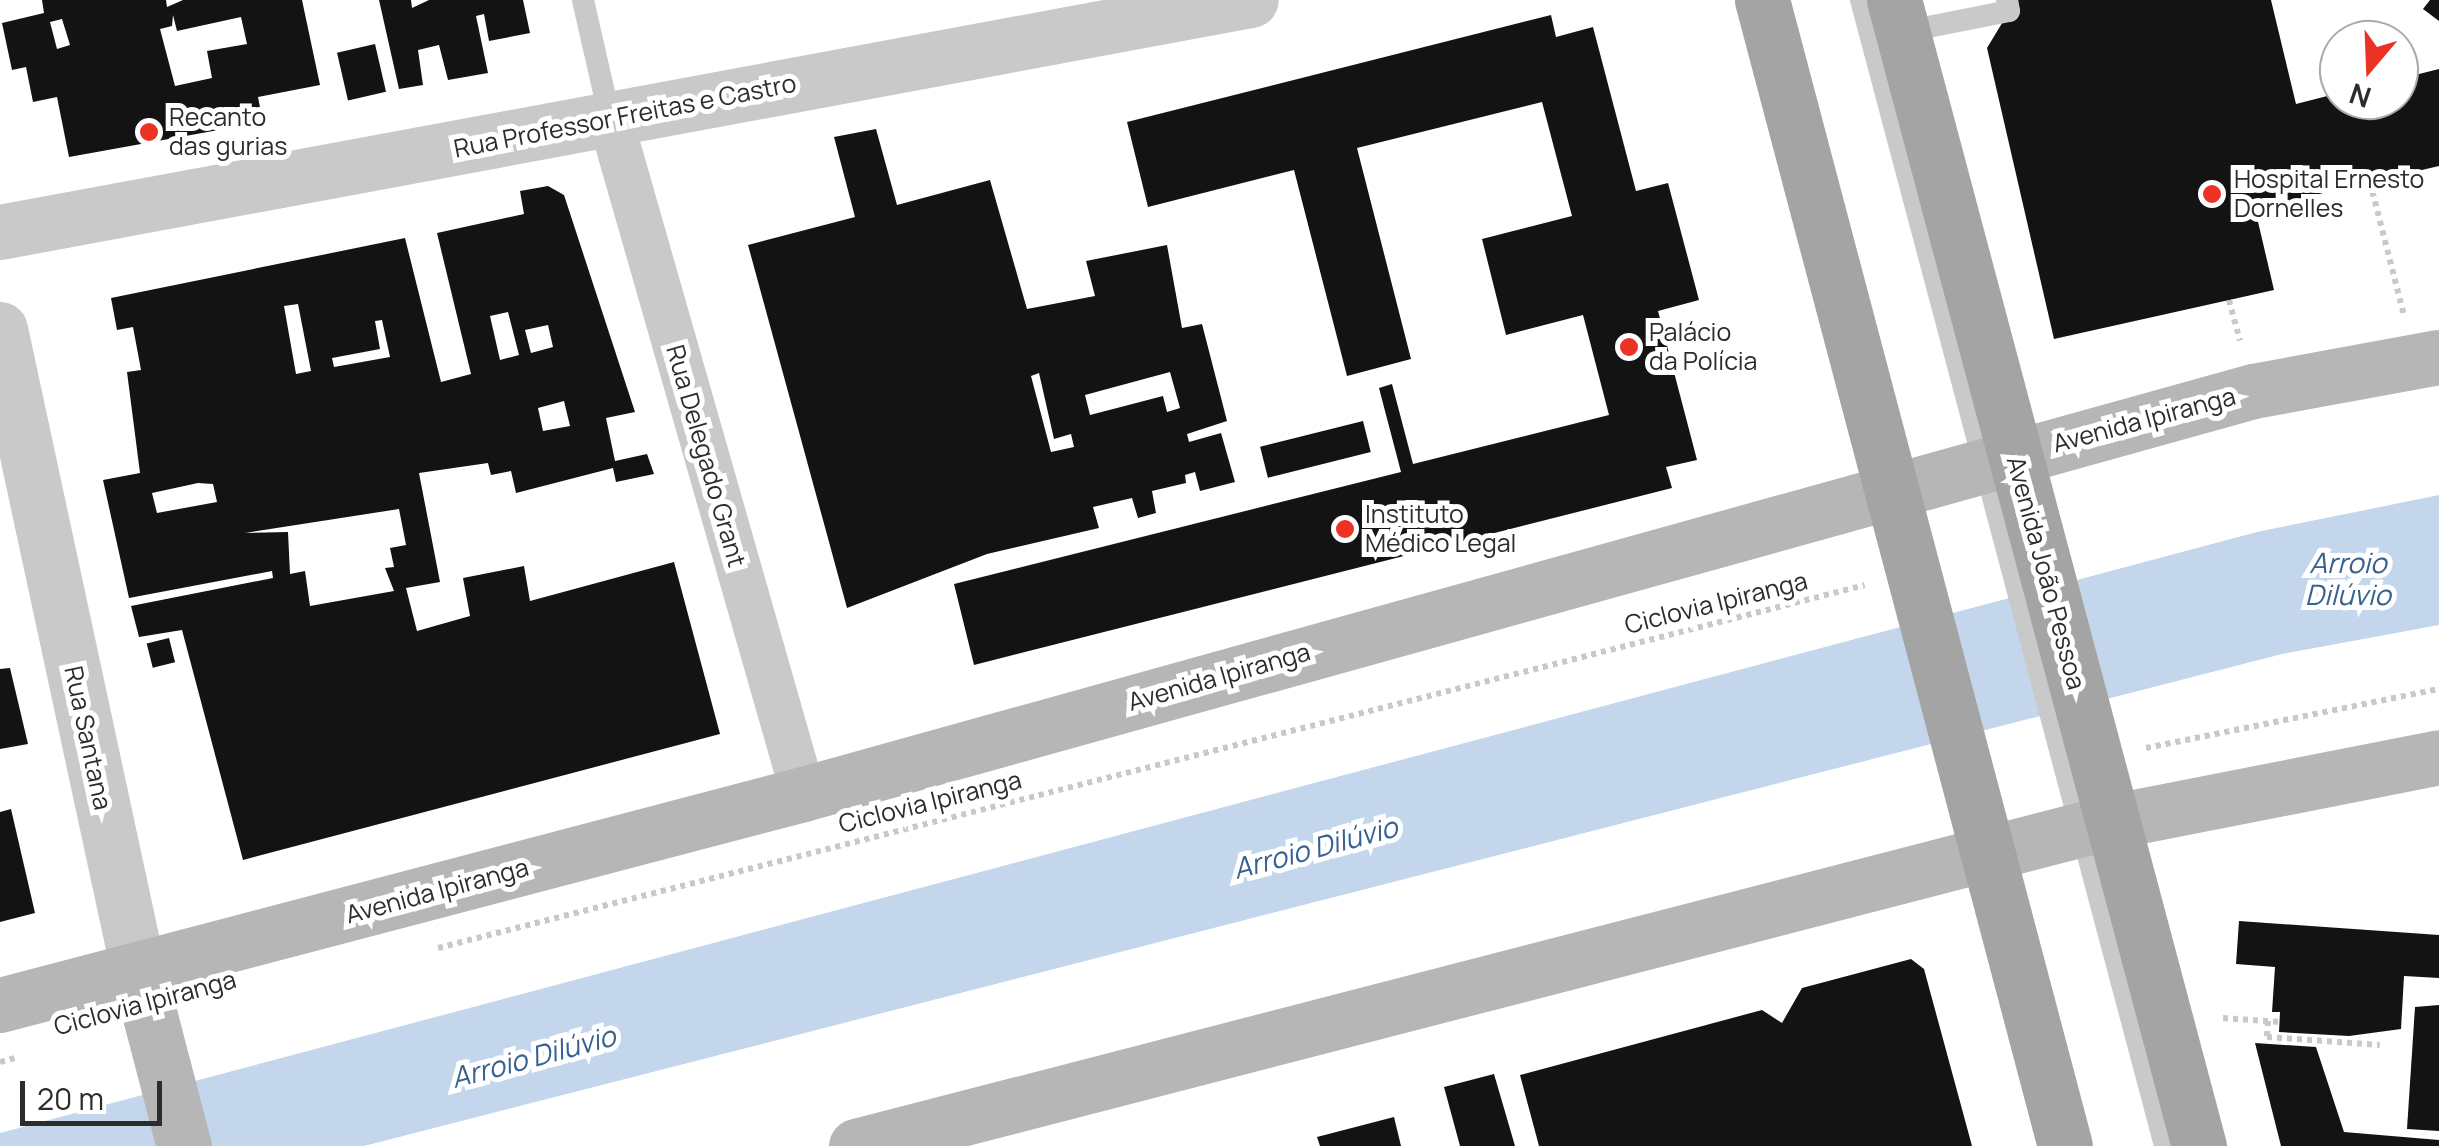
<!DOCTYPE html>
<html>
<head>
<meta charset="utf-8">
<style>
  body { margin:0 }
  #map { position:relative; width:2439px; height:1146px; overflow:hidden; background:#fff; font-family:Manrope,sans-serif }
  div>[style] { position:absolute }
  [style*='--x'] { left:calc(var(--x)*1px); top:calc(var(--y)*1px); width:calc(var(--w)*1px); rotate:calc(var(--a)*1deg) }
  .water>* { inset:0; background:#c3d6ec }
  .building>* { inset:0; background:#131313; transform-origin:0 0 }
  .path>* { height:6px; margin-top:-3px; transform-origin:0; background:repeating-linear-gradient(90deg,#c9c9c9 0 5px,transparent 0 10px) }
  .service>* { height:22px; margin:-11px; padding:0 11px; transform-origin:11px; border-radius:11px; background:#c9c9c9 }
  .minor>* { height:45px; margin:-22.5px; padding:0 22.5px; transform-origin:22.5px; border-radius:22.5px; background:#c9c9c9 }
  .tertiary>* { height:55px; margin:-27.5px; padding:0 27.5px; transform-origin:27.5px; border-radius:27.5px; background:#c9c9c9 }
  .secondary>* { height:55px; margin:-27.5px; padding:0 27.5px; transform-origin:27.5px; border-radius:27.5px; background:#b6b6b6 }
  .primary>* { height:55px; margin:-27.5px; padding:0 27.5px; transform-origin:27.5px; border-radius:27.5px; background:#a4a4a4 }
  .dots>* { width:28px; height:28px; translate:-50% -50%; box-sizing:border-box; border:5px solid #fff; border-radius:50% }
  span { translate:-50% -50%; white-space:nowrap; text-align:center; line-height:1.15; -webkit-text-stroke:10px #fff; paint-order:stroke }
  .street-label { font-size:25px; color:#2c2c2c }
  .poi-label { font-size:25px; color:#2c2c2c }
  .left { translate:0 -50%; text-align:left }
  .water-label { font-size:28px; color:#376191; font-style:italic }
  .north { position:absolute; left:2319px; top:20px; width:100px; height:100px; box-sizing:border-box; background:#fff; border:2px solid #ababab; border-radius:50%; rotate:199deg; font-size:28px; font-weight:700; line-height:40px; text-align:center; color:#2c2c2c }
  .north::after { content:''; display:block; margin:auto; width:35px; height:45px; background:#ec3225; clip-path:polygon(50% 0,100% 100%,50% 72%,0 100%) }
  .scale { position:absolute; left:20px; top:1081px; width:142px; height:45px; box-sizing:border-box; border:5px solid #2c2c2c; border-top:0; padding-left:12px; font-size:30px; line-height:35px; white-space:nowrap; color:#2c2c2c; -webkit-text-stroke:8px #fff; paint-order:stroke }
</style>
</head>
<body>
<div id="map">
  <div class="water">
    <div style="clip-path:polygon(2439px 495px,2439px 625px,2282px 654px,364px 1146px,0 1146px,0 1133px,2257px 532px)"></div>
  </div>
  <div class="building">
    <div style="clip-path:polygon(evenodd,42px 0,166px 0,167px 7px,183px 0,302px 0,320px 85px,258px 97px,263px 122px,69px 157px,57px 97px,33px 102px,26px 67px,12px 70px,2px 23px,44px 13px,42px 0,173px 15px,177px 31px,241px 17px,247px 44px,207px 51px,212px 78px,175px 86px,160px 29px,172px 26px,173px 15px,42px 0,62px 19px,70px 45px,57px 49px,50px 22px,62px 19px)"></div>
    <div style="clip-path:polygon(379px 0,411px 0,412px 8px,429px 0,523px 0,530px 33px,489px 41px,484px 14px,476px 16px,488px 73px,448px 80px,439px 45px,418px 50px,423px 85px,399px 89px)"></div>
    <div style="clip-path:polygon(2016px 0,2271px 0,2296px 104px,2339px 93px,2339px 100px,2399px 100px,2399px 79px,2439px 69px,2439px 166px,2255px 209px,2274px 290px,2054px 339px,1987px 48px)"></div>
    <div style="clip-path:polygon(2430px 0,2439px 0,2439px 21px,2423px 9px)"></div>
    <div style="clip-path:polygon(1551px 15px,1556px 37px,1593px 27px,1636px 191px,1668px 183px,1699px 300px,1658px 311px,1697px 460px,1666px 467px,1672px 488px,974px 665px,954px 584px,1401px 472px,1379px 388px,1392px 384px,1413px 464px,1609px 415px,1583px 315px,1506px 335px,1482px 239px,1572px 216px,1542px 102px,1357px 148px,1411px 359px,1347px 376px,1294px 170px,1148px 207px,1127px 122px)"></div>
    <div style="left:375px;top:44px;width:49px;height:39px;rotate:77deg"></div>
    <div style="clip-path:polygon(evenodd,876px 129px,897px 205px,990px 180px,1027px 309px,1095px 296px,1086px 261px,1167px 245px,1182px 328px,1202px 324px,1227px 421px,1187px 434px,1189px 442px,1221px 433px,1235px 482px,1200px 491px,1195px 472px,1185px 475px,1186px 483px,1152px 491px,1156px 513px,1138px 518px,1132px 498px,1093px 507px,1099px 528px,987px 554px,847px 608px,748px 245px,855px 217px,834px 137px,876px 129px,1170px 372px,1180px 408px,1167px 412px,1163px 396px,1090px 415px,1085px 395px,1170px 372px,876px 129px,1039px 373px,1054px 439px,1071px 434px,1074px 447px,1051px 452px,1031px 376px,1039px 373px)"></div>
    <div style="clip-path:polygon(evenodd,548px 186px,564px 195px,635px 412px,606px 418px,615px 461px,647px 454px,654px 474px,616px 482px,613px 468px,516px 493px,511px 471px,491px 475px,488px 463px,419px 473px,440px 582px,406px 588px,417px 631px,470px 616px,463px 578px,524px 566px,530px 601px,674px 562px,720px 734px,243px 860px,182px 630px,139px 637px,131px 606px,273px 578px,272px 571px,129px 598px,103px 480px,140px 473px,127px 372px,141px 370px,133px 327px,117px 330px,111px 298px,405px 238px,441px 382px,471px 374px,437px 233px,524px 214px,520px 191px,548px 186px,298px 304px,311px 371px,296px 374px,284px 306px,298px 304px,548px 186px,508px 312px,519px 355px,500px 360px,490px 316px,508px 312px,548px 186px,382px 320px,390px 357px,334px 367px,332px 358px,380px 349px,375px 321px,382px 320px,548px 186px,548px 325px,553px 347px,531px 353px,525px 330px,548px 325px,548px 186px,564px 401px,570px 426px,543px 431px,538px 408px,564px 401px,548px 186px,198px 483px,213px 484px,217px 502px,157px 513px,152px 493px,198px 483px,548px 186px,399px 509px,406px 545px,390px 548px,394px 567px,385px 568px,394px 591px,310px 606px,305px 571px,290px 574px,288px 532px,245px 533px,399px 509px)"></div>
    <div style="left:1363px;top:421px;width:32px;height:106px;rotate:76deg"></div>
    <div style="left:169px;top:638px;width:25px;height:23px;rotate:76deg"></div>
    <div style="clip-path:polygon(10px 668px,28px 744px,0 749px,0 669px)"></div>
    <div style="clip-path:polygon(11px 809px,35px 913px,0 922px,0 812px)"></div>
    <div style="clip-path:polygon(2239px 921px,2439px 935px,2439px 978px,2404px 976px,2401px 1029px,2349px 1036px,2279px 1032px,2280px 1012px,2272px 1012px,2275px 967px,2236px 964px)"></div>
    <div style="clip-path:polygon(1911px 959px,1924px 969px,1972px 1146px,1539px 1146px,1520px 1075px,1762px 1010px,1782px 1023px,1802px 988px)"></div>
    <div style="clip-path:polygon(2439px 1005px,2439px 1131px,2407px 1129px,2415px 1007px)"></div>
    <div style="clip-path:polygon(2255px 1043px,2316px 1047px,2344px 1132px,2439px 1140px,2439px 1146px,2281px 1146px)"></div>
    <div style="clip-path:polygon(1494px 1074px,1515px 1146px,1460px 1146px,1444px 1087px)"></div>
    <div style="clip-path:polygon(1394px 1117px,1401px 1146px,1320px 1146px,1317px 1137px)"></div>
  </div>
  <div class="path">
    <div style="--x:2370;--y:182;--w:137;--a:75.7"></div>
    <div style="--x:2229;--y:300;--w:42;--a:75"></div>
    <div style="--x:2146;--y:748;--w:299;--a:-11.4"></div>
    <div style="--x:438;--y:948;--w:1472;--a:-14.27"></div>
    <div style="--x:2223;--y:1018;--w:57;--a:4"></div>
    <div style="--x:2268;--y:1021;--w:16;--a:94"></div>
    <div style="--x:2267;--y:1037;--w:113;--a:4"></div>
    <div style="--x:0;--y:1062;--w:16;--a:-15"></div>
  </div>
  <div class="service">
    <div style="--x:583;--y:0;--w:122;--a:77.2"></div>
    <div style="--x:1861;--y:0;--w:1186;--a:75.14"></div>
    <div style="--x:1903;--y:32;--w:108;--a:-11.2"></div>
    <div style="--x:2009;--y:11;--w:11;--a:-100"></div>
  </div>
  <div class="minor">
    <div style="--x:610;--y:119;--w:702;--a:74.04"></div>
  </div>
  <div class="tertiary">
    <div style="--x:0;--y:232;--w:1272;--a:-10.51"></div>
    <div style="--x:0;--y:329;--w:656;--a:77.85"></div>
  </div>
  <div class="secondary">
    <div style="--x:138;--y:970;--w:182;--a:75.4"></div>
    <div style="--x:0;--y:1005;--w:830;--a:-14.72"></div>
    <div style="--x:803;--y:794;--w:1505;--a:-15.53"></div>
    <div style="--x:2253;--y:391;--w:189;--a:-10.4"></div>
    <div style="--x:856;--y:1146;--w:1299;--a:-14.49"></div>
    <div style="--x:2114;--y:821;--w:331;--a:-11.1"></div>
  </div>
  <div class="primary">
    <div style="--x:1762;--y:0;--w:1185;--a:75.19"></div>
    <div style="--x:1894;--y:0;--w:1186;--a:75.1"></div>
  </div>
  <div class="dots">
    <div style="left:149px;top:132px;background:#ec3225"></div>
    <div style="left:2212px;top:194px;background:#ec3225"></div>
    <div style="left:1629px;top:347px;background:#ec3225"></div>
    <div style="left:1345px;top:529px;background:#ec3225"></div>
  </div>
  <div class="street-label">
    <span style="left:625px;top:116px;rotate:-11deg">Rua Professor Freitas e Castro</span>
    <span style="left:2144px;top:420px;rotate:-15deg">Avenida Ipiranga</span>
    <span style="left:706px;top:456px;rotate:74deg">Rua Delegado Grant</span>
    <span style="left:2046px;top:573px;rotate:75deg">Avenida João Pessoa</span>
    <span style="left:1716px;top:603px;rotate:-14deg">Ciclovia Ipiranga</span>
    <span style="left:1219px;top:677px;rotate:-16deg">Avenida Ipiranga</span>
    <span style="left:88px;top:738px;rotate:78deg">Rua Santana</span>
    <span style="left:930px;top:802px;rotate:-14deg">Ciclovia Ipiranga</span>
    <span style="left:437px;top:891px;rotate:-15deg">Avenida Ipiranga</span>
    <span style="left:145px;top:1003px;rotate:-15deg">Ciclovia Ipiranga</span>
  </div>
  <div class="poi-label">
    <span class="left" style="left:169px;top:132px">Recanto<br>das gurias</span>
    <span class="left" style="left:2234px;top:194px">Hospital Ernesto<br>Dornelles</span>
    <span class="left" style="left:1649px;top:347px">Palácio<br>da Polícia</span>
    <span class="left" style="left:1365px;top:529px">Instituto<br>Médico Legal</span>
  </div>
  <div class="water-label">
    <span style="left:2348px;top:578px">Arroio<br>Dilúvio</span>
    <span style="left:1315px;top:847px;rotate:-15deg">Arroio Dilúvio</span>
    <span style="left:533px;top:1056px;rotate:-15deg">Arroio Dilúvio</span>
  </div>
  <div class="north">N</div>
  <div class="scale">20 m</div>
</div>
</body>
</html>
